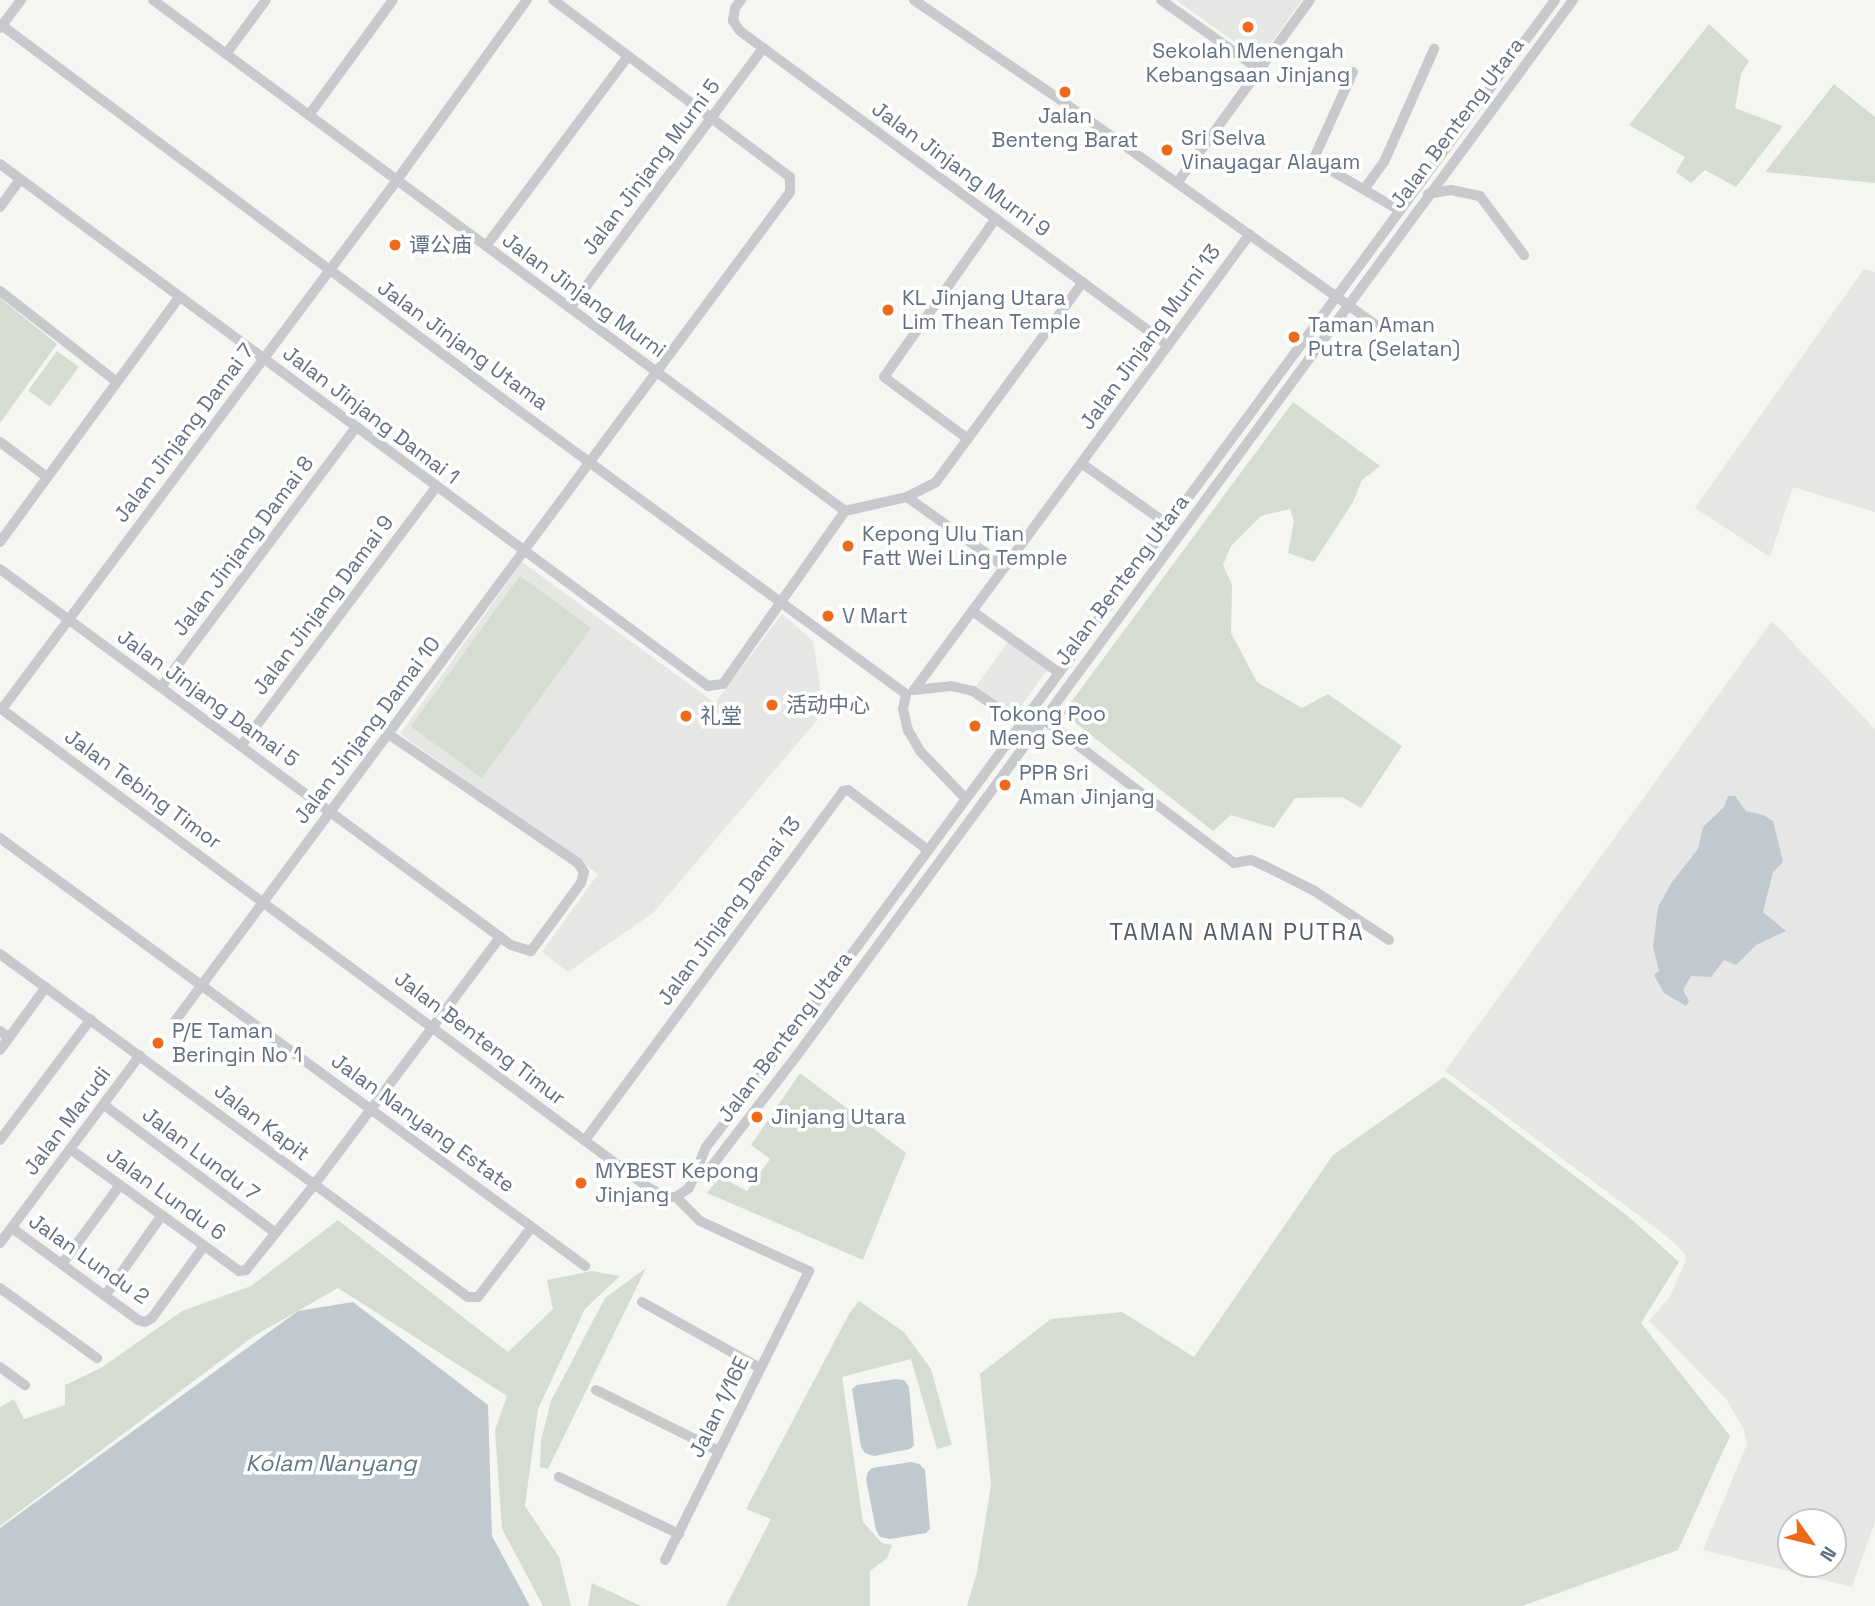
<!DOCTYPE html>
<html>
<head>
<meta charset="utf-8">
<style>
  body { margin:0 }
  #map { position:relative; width:1875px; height:1606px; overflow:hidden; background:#f5f6f1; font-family:"Space Grotesk","Noto Sans SC",sans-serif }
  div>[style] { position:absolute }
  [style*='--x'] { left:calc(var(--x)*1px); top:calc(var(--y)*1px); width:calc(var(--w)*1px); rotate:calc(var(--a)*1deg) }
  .built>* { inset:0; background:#e6e6e5; transform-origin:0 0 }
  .green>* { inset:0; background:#d5ddd2; transform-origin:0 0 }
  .water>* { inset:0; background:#c0c9d0 }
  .street>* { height:10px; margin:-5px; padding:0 5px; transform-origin:5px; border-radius:5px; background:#c7c9cd }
  .dots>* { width:19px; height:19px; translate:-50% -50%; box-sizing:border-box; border:4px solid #fff; border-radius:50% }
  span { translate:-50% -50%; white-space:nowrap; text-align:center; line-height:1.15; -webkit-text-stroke:7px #fff; paint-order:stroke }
  .poi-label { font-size:21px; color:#627085 }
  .left { translate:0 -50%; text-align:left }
  .street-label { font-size:21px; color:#627085 }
  .neighbourhood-label { font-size:23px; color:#515b69; letter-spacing:2px }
  .water-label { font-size:23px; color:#637989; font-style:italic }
  .north { position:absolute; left:1777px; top:1508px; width:70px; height:70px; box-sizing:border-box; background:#fff; border:2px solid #c0c6ce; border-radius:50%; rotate:124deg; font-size:19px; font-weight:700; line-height:28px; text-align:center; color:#627085 }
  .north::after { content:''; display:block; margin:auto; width:24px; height:32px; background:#ee6919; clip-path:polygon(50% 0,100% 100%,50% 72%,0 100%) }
</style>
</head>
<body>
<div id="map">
  <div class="built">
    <div style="clip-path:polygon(1176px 0,1302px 0,1263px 54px,1253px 55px)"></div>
    <div style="clip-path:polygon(1864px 269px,1875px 272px,1875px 512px,1793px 487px,1770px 557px,1695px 508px)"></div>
    <div style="clip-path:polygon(522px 562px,715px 703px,782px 614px,813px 641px,824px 712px,653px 913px,568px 972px,542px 952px,598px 874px,400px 734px)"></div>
    <div style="clip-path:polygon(evenodd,1772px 621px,1875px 729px,1875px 1522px,1852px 1587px,1703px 1550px,1747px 1444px,1744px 1430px,1727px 1400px,1649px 1321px,1670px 1296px,1686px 1260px,1684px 1253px,1665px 1235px,1445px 1071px,1772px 621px,1791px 1522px,1833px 1522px,1833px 1564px,1791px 1564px,1791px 1522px)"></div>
    <div style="left:1009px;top:641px;width:48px;height:58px;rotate:36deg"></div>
  </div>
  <div class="green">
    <div style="clip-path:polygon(1709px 24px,1749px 61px,1741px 74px,1735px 108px,1783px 126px,1736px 187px,1705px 170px,1691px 183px,1676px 172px,1685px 157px,1629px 125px)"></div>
    <div style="clip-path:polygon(1834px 84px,1875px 117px,1875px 183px,1765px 172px)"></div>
    <div style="clip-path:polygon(0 298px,57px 344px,0 423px)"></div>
    <div style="left:57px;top:351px;width:27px;height:49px;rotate:36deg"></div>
    <div style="clip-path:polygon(1293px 402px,1380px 466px,1362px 480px,1353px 502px,1314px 562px,1288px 553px,1294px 521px,1290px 509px,1261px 516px,1231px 546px,1223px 565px,1232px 585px,1231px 633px,1257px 682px,1302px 708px,1328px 694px,1402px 746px,1361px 808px,1342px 797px,1295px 798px,1274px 828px,1231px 815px,1213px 831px,1063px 713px)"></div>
    <div style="left:520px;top:576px;width:88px;height:186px;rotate:36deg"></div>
    <div style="clip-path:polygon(800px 1073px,906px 1153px,863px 1260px,707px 1193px,720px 1177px,747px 1191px,770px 1159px,751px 1145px)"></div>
    <div style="clip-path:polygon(1444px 1077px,1629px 1217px,1679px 1262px,1641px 1323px,1730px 1436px,1678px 1550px,1522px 1606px,967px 1606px,977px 1572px,991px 1485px,980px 1374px,1051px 1319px,1122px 1312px,1194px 1357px,1333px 1155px)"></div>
    <div style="clip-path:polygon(338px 1220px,508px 1352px,553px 1309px,547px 1280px,592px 1271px,620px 1276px,585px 1309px,538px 1409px,525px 1506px,559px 1557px,571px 1606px,543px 1606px,502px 1529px,495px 1430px,507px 1396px,338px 1288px,254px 1336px,0 1526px,0 1407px,14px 1399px,24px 1419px,65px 1405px,65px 1385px,101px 1368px,182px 1311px,251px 1286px)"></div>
    <div style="clip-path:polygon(646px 1268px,548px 1469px,540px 1467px,541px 1440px,551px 1401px,605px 1298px)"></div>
    <div style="clip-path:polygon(859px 1301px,904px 1332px,931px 1369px,952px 1445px,937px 1449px,911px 1359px,842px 1377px,863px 1522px,882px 1543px,892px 1545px,887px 1558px,870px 1571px,870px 1606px,726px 1606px,771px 1519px,746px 1509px,849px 1314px)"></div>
    <div style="clip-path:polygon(592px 1583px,641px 1606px,588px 1606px)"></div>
  </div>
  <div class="water">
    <div style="clip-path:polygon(1728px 796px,1735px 796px,1746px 811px,1763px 815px,1773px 821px,1783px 862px,1773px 872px,1763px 912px,1786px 931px,1756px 945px,1736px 965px,1724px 960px,1711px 977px,1691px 976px,1683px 990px,1689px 1001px,1686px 1006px,1664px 993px,1654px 975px,1659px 971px,1653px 947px,1658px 907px,1672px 882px,1698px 849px,1703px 827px,1724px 807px)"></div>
    <div style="clip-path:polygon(353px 1302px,488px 1405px,492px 1536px,530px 1606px,0 1606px,0 1528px,298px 1311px)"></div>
    <div style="clip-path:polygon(896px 1379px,904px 1380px,909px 1387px,914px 1445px,910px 1449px,874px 1456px,865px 1453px,861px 1447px,852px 1389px,857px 1385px)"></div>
    <div style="clip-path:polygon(911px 1462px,919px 1464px,925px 1470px,930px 1529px,926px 1533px,890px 1539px,880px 1537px,876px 1530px,866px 1479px,868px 1472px,872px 1468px)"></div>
  </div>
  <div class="street">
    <div style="--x:153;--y:0;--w:860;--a:36.44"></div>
    <div style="--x:845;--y:511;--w:64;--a:-12.7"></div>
    <div style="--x:907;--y:497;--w:120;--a:35.5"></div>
    <div style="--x:741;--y:0;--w:10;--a:127"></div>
    <div style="--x:735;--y:8;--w:13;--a:99"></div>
    <div style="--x:733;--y:21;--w:12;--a:55"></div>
    <div style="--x:740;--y:31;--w:531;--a:36.27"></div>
    <div style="--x:914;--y:0;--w:179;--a:34.3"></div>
    <div style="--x:1062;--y:101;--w:384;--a:35.5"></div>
    <div style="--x:1161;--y:0;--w:121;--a:35.3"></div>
    <div style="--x:0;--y:24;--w:627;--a:36.71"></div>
    <div style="--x:503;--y:399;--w:499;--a:36.2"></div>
    <div style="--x:0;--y:28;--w:35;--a:-53"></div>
    <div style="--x:226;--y:54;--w:67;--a:-53.5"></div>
    <div style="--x:1353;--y:72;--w:97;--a:114.4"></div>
    <div style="--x:1313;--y:160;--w:99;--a:30.2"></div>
    <div style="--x:309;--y:115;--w:142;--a:-53.9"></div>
    <div style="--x:0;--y:164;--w:880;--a:36.4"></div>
    <div style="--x:708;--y:686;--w:15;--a:-8"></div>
    <div style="--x:723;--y:684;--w:212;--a:-54.8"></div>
    <div style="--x:1177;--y:183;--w:226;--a:-54"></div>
    <div style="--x:1365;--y:188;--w:32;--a:-54"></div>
    <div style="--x:1384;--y:162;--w:124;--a:-66.1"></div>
    <div style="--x:1428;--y:194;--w:23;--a:-10"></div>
    <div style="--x:1451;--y:190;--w:30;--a:12"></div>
    <div style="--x:1480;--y:196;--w:74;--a:53.3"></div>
    <div style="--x:0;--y:207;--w:34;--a:-54"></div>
    <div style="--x:486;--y:246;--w:237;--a:-53.2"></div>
    <div style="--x:0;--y:291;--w:148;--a:37.9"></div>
    <div style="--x:570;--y:308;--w:324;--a:-53.4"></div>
    <div style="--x:968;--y:439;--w:104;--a:-143.6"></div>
    <div style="--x:884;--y:377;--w:194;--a:-54.8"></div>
    <div style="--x:0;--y:442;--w:59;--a:36.7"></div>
    <div style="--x:1081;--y:463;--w:105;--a:35.3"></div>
    <div style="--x:907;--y:497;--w:33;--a:-27"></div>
    <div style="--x:936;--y:482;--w:248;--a:-53.7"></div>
    <div style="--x:0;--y:542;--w:303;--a:-53.8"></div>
    <div style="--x:0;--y:569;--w:634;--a:36.35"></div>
    <div style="--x:511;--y:945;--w:21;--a:17"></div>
    <div style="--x:531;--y:951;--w:84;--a:-53.7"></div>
    <div style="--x:581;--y:883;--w:11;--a:-75"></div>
    <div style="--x:584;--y:872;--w:11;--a:-124"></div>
    <div style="--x:578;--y:863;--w:230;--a:-145.8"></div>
    <div style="--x:972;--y:611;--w:105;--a:35.3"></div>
    <div style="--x:161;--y:687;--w:325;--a:-53.1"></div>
    <div style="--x:914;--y:690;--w:566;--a:-53.62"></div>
    <div style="--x:914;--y:690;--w:37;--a:-6"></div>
    <div style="--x:951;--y:686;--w:23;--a:13"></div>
    <div style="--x:973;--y:691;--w:73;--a:34.3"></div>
    <div style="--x:906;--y:694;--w:15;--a:101"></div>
    <div style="--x:903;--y:709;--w:22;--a:77"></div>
    <div style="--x:908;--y:730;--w:24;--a:60"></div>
    <div style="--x:920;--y:751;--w:65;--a:46.2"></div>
    <div style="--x:0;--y:708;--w:807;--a:36.49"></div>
    <div style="--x:649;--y:1188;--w:20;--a:27"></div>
    <div style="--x:667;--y:1197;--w:9;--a:0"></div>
    <div style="--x:2;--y:709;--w:660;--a:-53.25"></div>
    <div style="--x:397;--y:180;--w:222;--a:-54.2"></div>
    <div style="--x:1031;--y:710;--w:254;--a:37"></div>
    <div style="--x:1234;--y:863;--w:17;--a:-10"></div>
    <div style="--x:1251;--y:860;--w:15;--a:23"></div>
    <div style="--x:1265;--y:866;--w:54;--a:26.6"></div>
    <div style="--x:1313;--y:890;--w:91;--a:33.3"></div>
    <div style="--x:241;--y:746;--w:324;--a:-53"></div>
    <div style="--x:0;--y:838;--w:725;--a:36.19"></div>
    <div style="--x:0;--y:954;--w:580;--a:36.24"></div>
    <div style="--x:468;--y:1297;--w:10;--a:0"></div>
    <div style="--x:478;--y:1297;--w:88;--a:-52.4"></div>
    <div style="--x:175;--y:1021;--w:1032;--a:-53.43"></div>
    <div style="--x:790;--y:192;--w:15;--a:-90"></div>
    <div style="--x:790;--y:177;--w:296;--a:-143.2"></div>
    <div style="--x:0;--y:1031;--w:11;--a:38"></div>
    <div style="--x:0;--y:1050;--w:78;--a:-53.9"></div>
    <div style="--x:104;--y:1105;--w:214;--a:36.7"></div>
    <div style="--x:0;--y:1140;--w:151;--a:-53.1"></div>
    <div style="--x:585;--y:1140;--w:434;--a:-53.5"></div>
    <div style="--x:843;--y:791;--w:5;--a:-11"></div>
    <div style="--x:848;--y:790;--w:100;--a:36.9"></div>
    <div style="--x:70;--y:1149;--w:208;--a:35.8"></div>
    <div style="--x:239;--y:1271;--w:7;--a:-8"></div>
    <div style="--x:246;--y:1270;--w:109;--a:-51.3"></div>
    <div style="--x:314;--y:1185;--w:310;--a:-53.1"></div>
    <div style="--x:695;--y:1178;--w:19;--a:-35"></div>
    <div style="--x:711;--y:1167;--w:138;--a:-52.4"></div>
    <div style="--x:795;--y:1058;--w:1313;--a:-53.67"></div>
    <div style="--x:676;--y:1197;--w:16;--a:-35"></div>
    <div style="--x:689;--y:1188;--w:44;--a:-67.5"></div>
    <div style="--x:706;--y:1147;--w:123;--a:-52.3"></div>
    <div style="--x:781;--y:1050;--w:1304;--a:-53.6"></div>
    <div style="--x:12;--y:1228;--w:156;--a:36.1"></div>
    <div style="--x:138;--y:1320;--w:7;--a:16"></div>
    <div style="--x:145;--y:1322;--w:8;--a:-30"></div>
    <div style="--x:152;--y:1318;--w:89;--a:-54.2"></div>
    <div style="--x:0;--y:1243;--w:234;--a:-53.3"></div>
    <div style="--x:62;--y:1264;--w:98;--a:-53.7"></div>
    <div style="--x:0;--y:1288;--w:120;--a:35.8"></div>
    <div style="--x:105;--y:1296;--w:99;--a:-54.9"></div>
    <div style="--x:642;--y:1302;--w:135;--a:29.2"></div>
    <div style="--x:0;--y:1367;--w:31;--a:36"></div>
    <div style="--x:596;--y:1390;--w:137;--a:26.4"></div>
    <div style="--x:559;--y:1477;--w:133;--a:25.4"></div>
    <div style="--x:665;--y:1560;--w:323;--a:-63.5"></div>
    <div style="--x:809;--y:1271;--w:120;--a:-155.4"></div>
    <div style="--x:700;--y:1221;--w:34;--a:-135"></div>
  </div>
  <div class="dots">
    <div style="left:1248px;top:27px;background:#ee6919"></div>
    <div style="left:1065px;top:92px;background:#ee6919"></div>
    <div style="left:1167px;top:150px;background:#ee6919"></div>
    <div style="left:395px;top:245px;background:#ee6919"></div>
    <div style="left:888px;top:310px;background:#ee6919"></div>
    <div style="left:1294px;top:337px;background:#ee6919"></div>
    <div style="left:848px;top:546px;background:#ee6919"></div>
    <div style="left:828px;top:616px;background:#ee6919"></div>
    <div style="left:772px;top:705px;background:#ee6919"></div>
    <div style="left:686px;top:716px;background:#ee6919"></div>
    <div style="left:975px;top:726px;background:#ee6919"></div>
    <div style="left:1005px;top:785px;background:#ee6919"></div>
    <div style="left:158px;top:1043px;background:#ee6919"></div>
    <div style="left:757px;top:1117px;background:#ee6919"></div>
    <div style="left:581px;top:1183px;background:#ee6919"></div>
  </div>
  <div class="poi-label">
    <span style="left:1248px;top:63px">Sekolah Menengah<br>Kebangsaan Jinjang</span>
    <span style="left:1065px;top:128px">Jalan<br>Benteng Barat</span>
    <span class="left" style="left:1181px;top:150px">Sri Selva<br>Vinayagar Alayam</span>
    <span class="left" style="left:409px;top:245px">谭公庙</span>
    <span class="left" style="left:902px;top:310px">KL Jinjang Utara<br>Lim Thean Temple</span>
    <span class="left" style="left:1308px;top:337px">Taman Aman<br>Putra (Selatan)</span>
    <span class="left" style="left:862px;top:546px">Kepong Ulu Tian<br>Fatt Wei Ling Temple</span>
    <span class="left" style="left:842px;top:616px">V Mart</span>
    <span class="left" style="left:786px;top:705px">活动中心</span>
    <span class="left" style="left:989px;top:726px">Tokong Poo<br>Meng See</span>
    <span class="left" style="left:700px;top:716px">礼堂</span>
    <span class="left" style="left:1019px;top:785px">PPR Sri<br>Aman Jinjang</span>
    <span class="left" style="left:172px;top:1043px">P/E Taman<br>Beringin No 1</span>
    <span class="left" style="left:771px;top:1117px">Jinjang Utara</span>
    <span class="left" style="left:595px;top:1183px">MYBEST Kepong<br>Jinjang</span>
  </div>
  <div class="street-label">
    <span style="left:1457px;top:123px;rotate:-53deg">Jalan Benteng Utara</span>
    <span style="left:651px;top:167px;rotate:-53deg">Jalan Jinjang Murni 5</span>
    <span style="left:961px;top:169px;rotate:36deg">Jalan Jinjang Murni 9</span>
    <span style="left:584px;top:295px;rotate:36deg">Jalan Jinjang Murni</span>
    <span style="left:1150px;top:337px;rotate:-54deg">Jalan Jinjang Murni 13</span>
    <span style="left:463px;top:345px;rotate:36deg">Jalan Jinjang Utama</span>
    <span style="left:371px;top:415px;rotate:37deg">Jalan Jinjang Damai 1</span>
    <span style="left:184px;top:433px;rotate:-53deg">Jalan Jinjang Damai 7</span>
    <span style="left:243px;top:546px;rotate:-53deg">Jalan Jinjang Damai 8</span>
    <span style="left:1122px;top:580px;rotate:-53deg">Jalan Benteng Utara</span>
    <span style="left:323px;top:605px;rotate:-53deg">Jalan Jinjang Damai 9</span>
    <span style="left:208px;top:698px;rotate:36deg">Jalan Jinjang Damai 5</span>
    <span style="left:367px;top:730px;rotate:-53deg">Jalan Jinjang Damai 10</span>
    <span style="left:143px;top:789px;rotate:36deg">Jalan Tebing Timor</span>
    <span style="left:729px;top:911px;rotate:-54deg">Jalan Jinjang Damai 13</span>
    <span style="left:785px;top:1037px;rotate:-53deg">Jalan Benteng Utara</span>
    <span style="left:480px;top:1038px;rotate:37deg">Jalan Benteng Timur</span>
    <span style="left:67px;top:1121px;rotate:-53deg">Jalan Marudi</span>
    <span style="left:262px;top:1122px;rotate:37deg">Jalan Kapit</span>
    <span style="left:423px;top:1123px;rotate:36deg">Jalan Nanyang Estate</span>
    <span style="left:201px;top:1154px;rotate:37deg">Jalan Lundu 7</span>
    <span style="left:166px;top:1194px;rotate:36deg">Jalan Lundu 6</span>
    <span style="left:89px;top:1259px;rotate:35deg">Jalan Lundu 2</span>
    <span style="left:719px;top:1407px;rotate:-64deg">Jalan 1/16E</span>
  </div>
  <div class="neighbourhood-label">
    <span style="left:1237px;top:932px">TAMAN AMAN PUTRA</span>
  </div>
  <div class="water-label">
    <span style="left:331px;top:1463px">Kolam Nanyang</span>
  </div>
  <div class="north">N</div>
</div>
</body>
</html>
